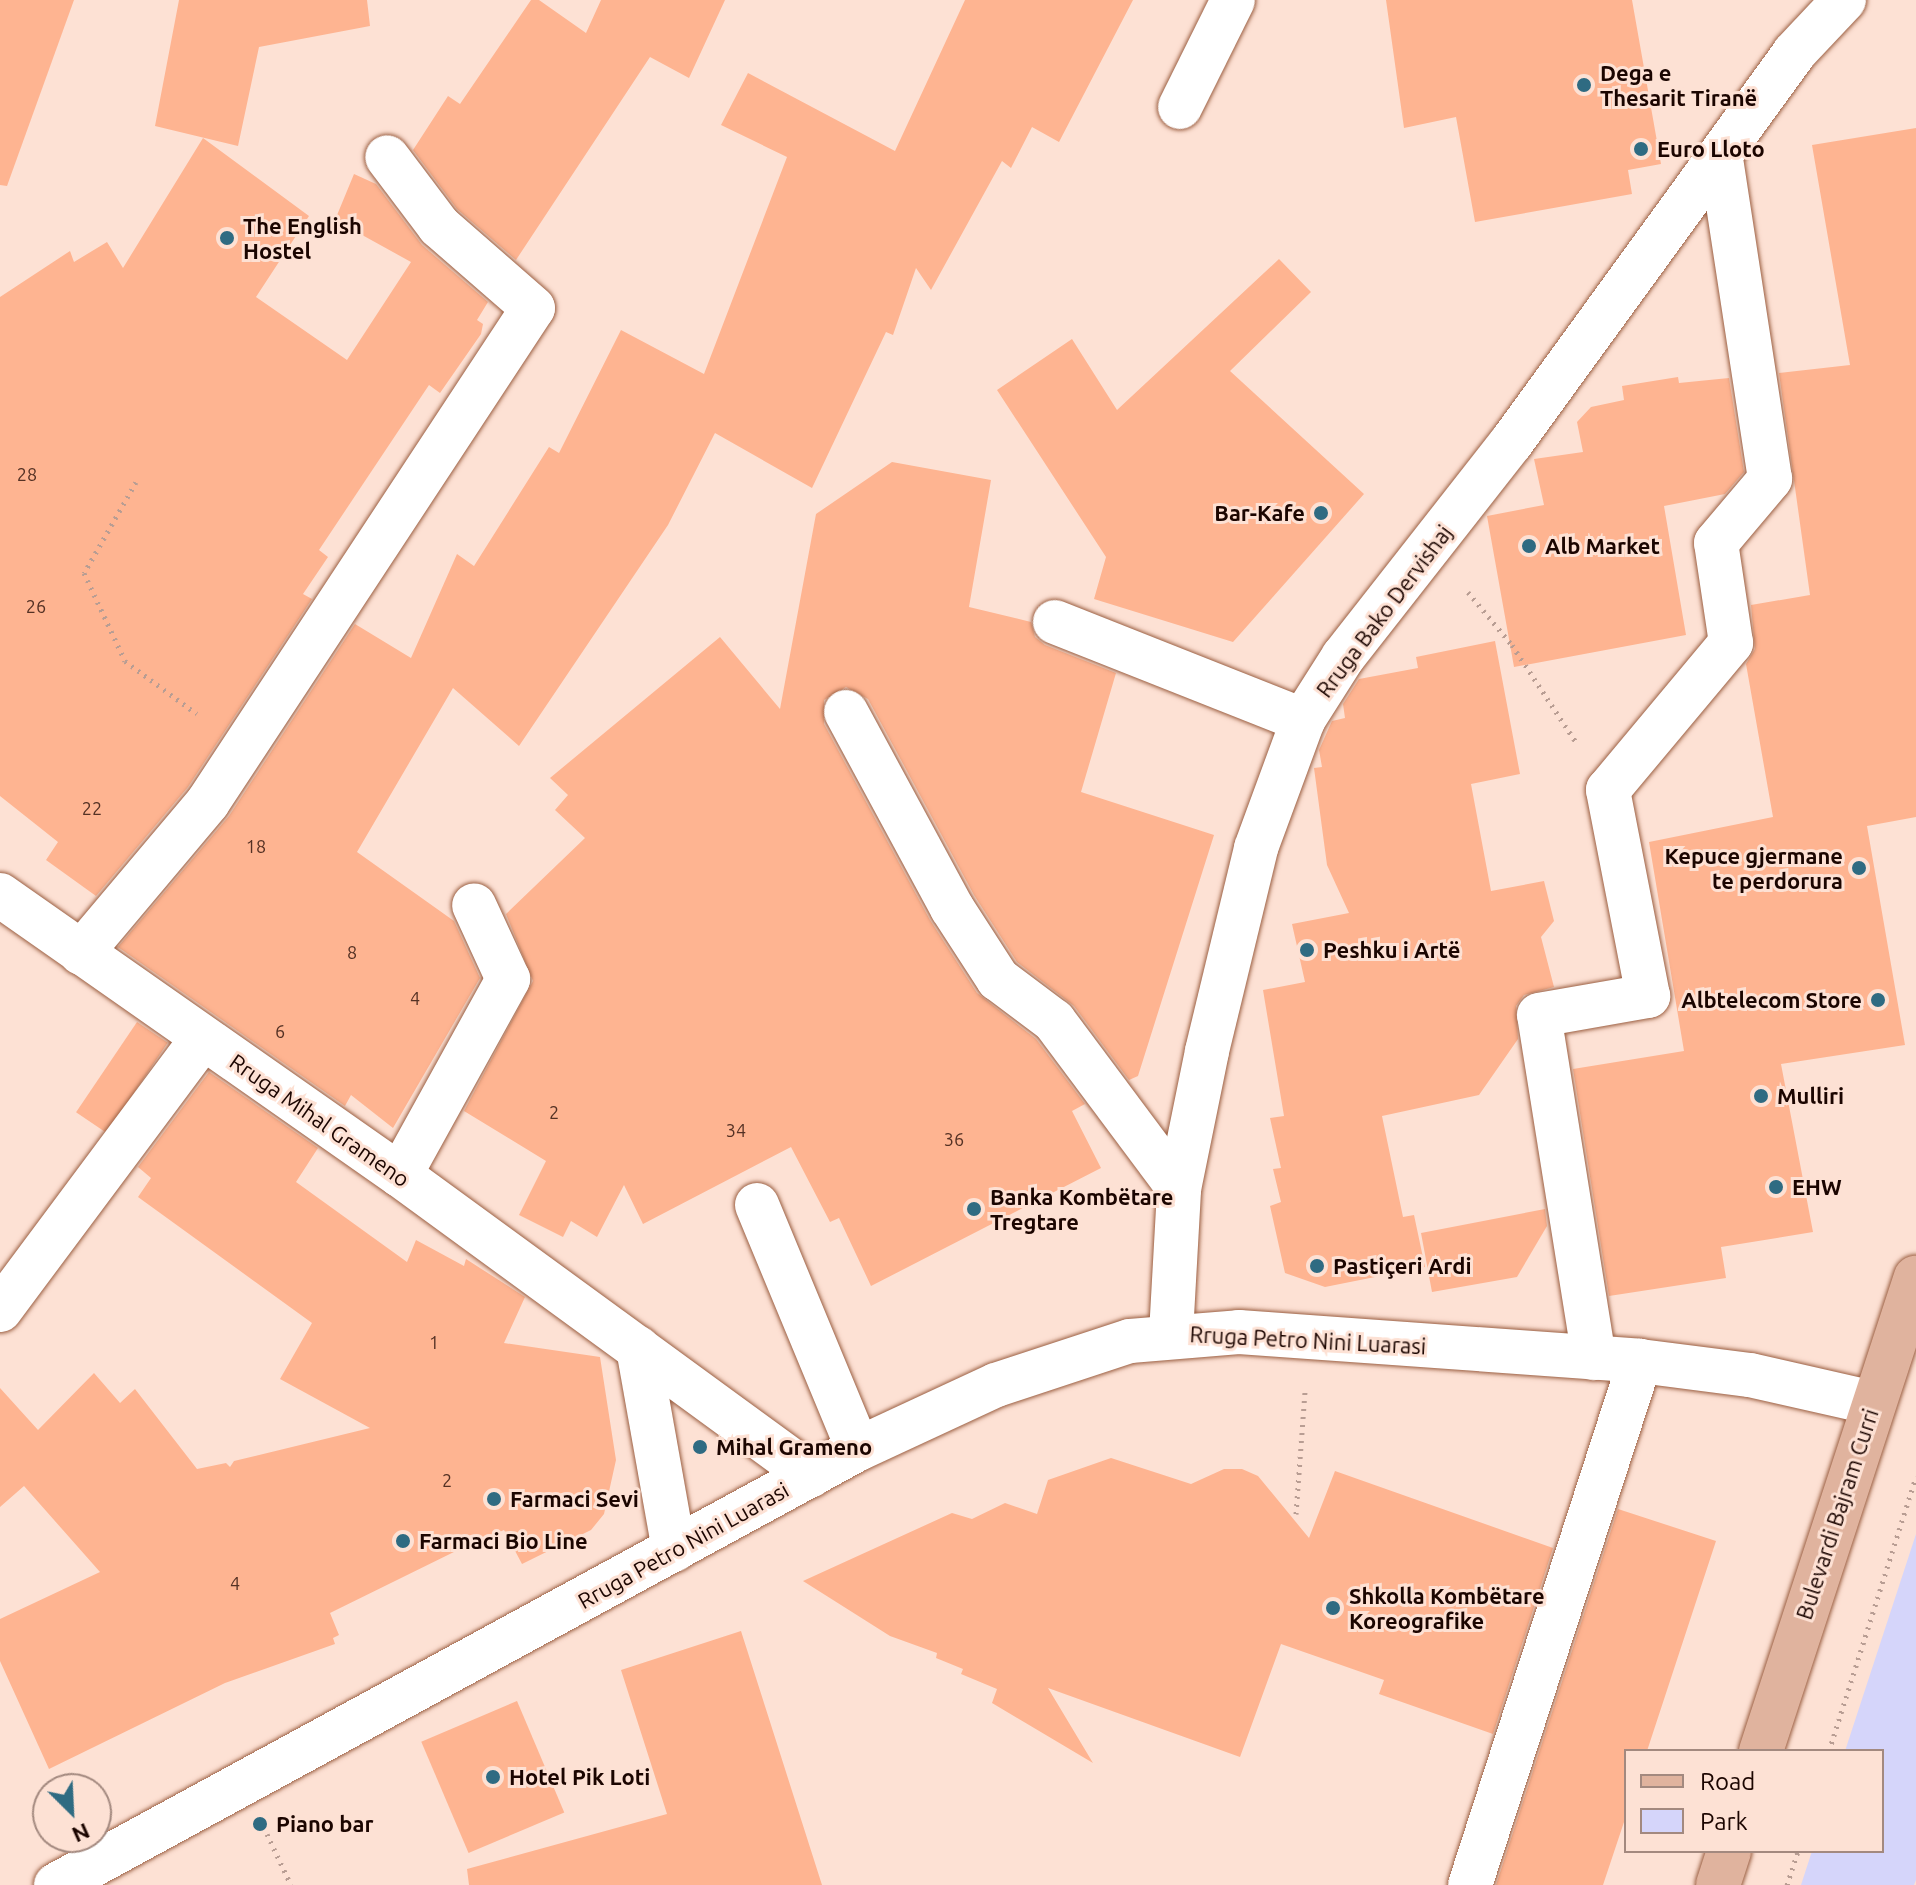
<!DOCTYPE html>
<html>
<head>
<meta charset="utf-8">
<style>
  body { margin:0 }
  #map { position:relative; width:1916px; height:1885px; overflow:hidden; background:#fde1d4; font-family:Ubuntu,sans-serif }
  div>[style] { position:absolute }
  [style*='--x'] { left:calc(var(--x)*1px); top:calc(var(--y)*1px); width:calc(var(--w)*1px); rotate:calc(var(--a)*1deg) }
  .green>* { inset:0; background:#d5d5fa }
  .building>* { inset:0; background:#feb491; transform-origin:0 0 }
  .path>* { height:5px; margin-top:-2.5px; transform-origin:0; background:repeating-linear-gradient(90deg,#b89d93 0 2px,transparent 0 8px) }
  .roads { filter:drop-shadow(0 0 2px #9b5f42) drop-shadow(0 0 2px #9b5f42) }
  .minor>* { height:44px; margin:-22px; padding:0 22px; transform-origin:22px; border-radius:22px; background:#fff }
  .major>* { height:44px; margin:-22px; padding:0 22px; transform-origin:22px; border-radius:22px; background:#e0b39e }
  .dots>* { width:22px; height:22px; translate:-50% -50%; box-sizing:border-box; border:4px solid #fde1d4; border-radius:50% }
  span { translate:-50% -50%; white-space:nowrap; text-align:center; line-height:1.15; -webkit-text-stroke:6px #fde1d4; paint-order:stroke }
  .number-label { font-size:18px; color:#543124 }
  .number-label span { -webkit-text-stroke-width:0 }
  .poi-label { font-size:22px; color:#1b0500; font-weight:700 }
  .left { translate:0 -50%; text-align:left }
  .right { translate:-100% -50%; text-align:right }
  .street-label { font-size:22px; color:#1b0500 }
  .legend { position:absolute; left:1624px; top:1749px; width:260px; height:104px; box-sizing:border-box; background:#fde1d4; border:2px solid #a3897f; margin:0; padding:10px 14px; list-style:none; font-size:24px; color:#1b0500 }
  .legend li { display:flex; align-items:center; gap:16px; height:40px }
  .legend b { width:40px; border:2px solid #a3897f }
  .north { position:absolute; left:32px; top:1773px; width:80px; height:80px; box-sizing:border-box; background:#fde1d4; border:2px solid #a3897f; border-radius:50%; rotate:156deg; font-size:22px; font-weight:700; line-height:32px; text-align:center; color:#1b0500 }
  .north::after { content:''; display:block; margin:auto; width:28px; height:36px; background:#2f6b82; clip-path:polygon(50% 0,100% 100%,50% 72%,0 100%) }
</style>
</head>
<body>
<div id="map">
  <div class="green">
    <div style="clip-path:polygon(1916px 1534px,1916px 1880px,1914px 1885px,1801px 1885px,1812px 1851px,1882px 1851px,1882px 1751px,1845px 1751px)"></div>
  </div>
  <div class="building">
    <div style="clip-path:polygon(0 0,74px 0,7px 186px,0 185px)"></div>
    <div style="clip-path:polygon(179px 0,367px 0,370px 26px,259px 47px,238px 146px,155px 126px)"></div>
    <div style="clip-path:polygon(531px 0,539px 0,586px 33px,601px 0,725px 0,689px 78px,650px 57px,516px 260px,457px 209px,413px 150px,448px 96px,460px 104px)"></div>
    <div style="clip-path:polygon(965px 0,1133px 0,1059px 142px,1032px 127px,1011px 168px,1002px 161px,931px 290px,916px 268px,893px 335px,886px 332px,812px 488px,715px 433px,668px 525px,519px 746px,453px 688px,357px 852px,454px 921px,480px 978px,393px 1128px,351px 1095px,345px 1106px,118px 947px,229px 816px,355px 624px,411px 658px,457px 554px,474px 566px,549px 447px,559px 453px,621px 330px,704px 374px,787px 157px,721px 125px,748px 73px,895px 151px)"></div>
    <div style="clip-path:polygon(1386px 0,1632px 0,1661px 164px,1628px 170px,1632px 194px,1475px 222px,1456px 117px,1404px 128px)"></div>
    <div style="clip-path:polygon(1916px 128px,1916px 817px,1867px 826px,1905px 1045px,1781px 1064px,1813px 1232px,1721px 1247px,1726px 1278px,1609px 1296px,1573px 1069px,1684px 1051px,1649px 842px,1773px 817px,1746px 664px,1755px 649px,1751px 605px,1810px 595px,1779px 373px,1850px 365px,1812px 145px)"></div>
    <div style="clip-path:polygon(203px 138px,309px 216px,256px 297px,347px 360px,411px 262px,335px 220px,354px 174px,376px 184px,422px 245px,488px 302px,477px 320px,483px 324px,481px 334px,440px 393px,429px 385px,319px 550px,328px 557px,303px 594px,312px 599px,188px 787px,96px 896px,46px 860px,58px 842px,0 796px,0 297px,70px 251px,74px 262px,107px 242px,123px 268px)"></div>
    <div style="clip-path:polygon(1279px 259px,1311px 292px,1230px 371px,1364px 494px,1233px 642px,1094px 599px,1106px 557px,997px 390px,1072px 339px,1117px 410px)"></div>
    <div style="clip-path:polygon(1678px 377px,1679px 383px,1729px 378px,1744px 472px,1725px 494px,1664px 506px,1686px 635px,1514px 667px,1487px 516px,1544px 505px,1534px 459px,1583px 452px,1577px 422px,1591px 407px,1624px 400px,1622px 386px)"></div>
    <div style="clip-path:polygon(892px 462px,991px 480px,969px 607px,1031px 622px,1035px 637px,1045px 645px,1116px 673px,1081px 792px,1214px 835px,1138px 1076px,1129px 1080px,1074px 1006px,1017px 962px,974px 895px,868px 699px,846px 687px,824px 700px,824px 724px,930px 920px,977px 993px,1036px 1039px,1085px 1104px,1072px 1111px,1101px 1168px,871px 1286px,839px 1218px,830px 1222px,791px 1147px,643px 1224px,624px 1185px,597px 1237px,571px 1221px,563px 1237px,519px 1215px,546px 1161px,464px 1111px,533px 981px,506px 914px,585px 838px,555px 810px,568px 795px,550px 778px,720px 637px,780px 709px,816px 514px)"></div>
    <div style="clip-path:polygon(1495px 641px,1520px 774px,1471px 784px,1491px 891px,1544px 881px,1554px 921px,1541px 937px,1554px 987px,1524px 995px,1516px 1006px,1518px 1039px,1479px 1095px,1382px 1116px,1403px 1217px,1414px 1215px,1425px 1267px,1325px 1287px,1285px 1273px,1270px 1206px,1281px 1202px,1273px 1169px,1281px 1168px,1270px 1118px,1284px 1116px,1263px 990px,1305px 982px,1292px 924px,1349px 913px,1327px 865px,1314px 768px,1322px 767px,1319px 750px,1332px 721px,1345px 718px,1343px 704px,1359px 679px,1418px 668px,1416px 657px)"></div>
    <div style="left:137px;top:1022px;width:37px;height:109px;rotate:34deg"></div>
    <div style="clip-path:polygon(209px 1072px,318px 1148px,296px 1182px,407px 1262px,416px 1240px,464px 1266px,466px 1259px,525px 1297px,504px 1343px,600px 1357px,616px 1460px,604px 1514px,591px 1530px,522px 1564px,504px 1530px,460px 1549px,330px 1613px,339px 1635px,333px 1638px,335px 1644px,225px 1683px,49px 1769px,0 1661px,0 1619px,100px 1572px,24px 1486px,0 1507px,0 1388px,38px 1430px,94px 1373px,120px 1403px,135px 1389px,197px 1469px,226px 1463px,230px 1467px,234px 1461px,370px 1428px,280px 1379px,312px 1323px,138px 1197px,151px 1178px,138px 1167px)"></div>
    <div style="clip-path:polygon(1545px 1209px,1547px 1226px,1517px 1277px,1432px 1292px,1421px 1233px)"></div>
    <div style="clip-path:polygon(1111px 1458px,1191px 1484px,1224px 1469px,1242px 1469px,1258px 1476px,1309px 1538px,1335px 1471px,1553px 1548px,1493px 1734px,1379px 1694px,1384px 1680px,1281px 1644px,1240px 1757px,1048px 1688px,1093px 1763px,992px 1703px,997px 1689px,961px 1674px,963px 1669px,936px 1658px,937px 1653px,890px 1636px,803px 1581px,952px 1513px,972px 1519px,1005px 1503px,1037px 1514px,1048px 1480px)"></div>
    <div style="clip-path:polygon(1618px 1509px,1716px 1541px,1647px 1751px,1626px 1751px,1626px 1816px,1603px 1885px,1496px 1885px)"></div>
    <div style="clip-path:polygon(741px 1631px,822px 1885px,469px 1885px,467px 1869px,667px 1814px,621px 1670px)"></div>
    <div style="left:517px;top:1701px;width:121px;height:104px;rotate:67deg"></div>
  </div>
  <div class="path">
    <div style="--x:136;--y:482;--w:105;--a:119.7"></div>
    <div style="--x:84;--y:573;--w:97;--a:65"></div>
    <div style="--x:125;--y:661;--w:89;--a:36.4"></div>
    <div style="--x:1468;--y:592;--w:69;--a:50.3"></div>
    <div style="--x:1512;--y:645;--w:116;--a:56.6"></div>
    <div style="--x:1296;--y:1514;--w:122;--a:-85.8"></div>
    <div style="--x:1829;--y:1751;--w:288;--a:-72.4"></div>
    <div style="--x:267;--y:1834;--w:56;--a:64.8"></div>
    <div style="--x:1787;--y:1885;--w:36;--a:-72"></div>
  </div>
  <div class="roads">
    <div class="minor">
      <div style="--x:1180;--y:107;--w:119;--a:-63.6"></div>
      <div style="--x:1055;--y:622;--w:267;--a:21.6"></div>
      <div style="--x:846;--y:712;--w:223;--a:61.6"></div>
      <div style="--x:952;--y:908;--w:85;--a:57.1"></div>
      <div style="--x:998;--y:979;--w:70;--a:36.9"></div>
      <div style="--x:1054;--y:1021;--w:209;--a:53.3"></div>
      <div style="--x:0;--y:895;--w:488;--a:35"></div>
      <div style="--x:400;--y:1175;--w:509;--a:36.13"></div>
      <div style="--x:81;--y:953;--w:197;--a:-49.9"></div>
      <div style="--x:208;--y:802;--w:591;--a:-56.66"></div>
      <div style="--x:533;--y:308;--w:125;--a:-138.9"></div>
      <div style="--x:439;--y:226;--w:86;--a:-127"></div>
      <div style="--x:400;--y:1175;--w:224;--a:-61.1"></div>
      <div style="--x:508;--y:979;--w:81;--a:-114.7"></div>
      <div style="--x:757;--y:1205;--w:264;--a:67.5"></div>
      <div style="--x:0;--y:1310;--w:338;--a:-53.3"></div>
      <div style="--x:1171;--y:1334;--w:145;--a:-86.8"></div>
      <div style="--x:1179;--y:1189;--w:141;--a:-78.5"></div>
      <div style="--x:1207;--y:1051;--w:209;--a:-76.4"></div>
      <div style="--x:1256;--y:848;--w:136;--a:-69.8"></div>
      <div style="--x:1303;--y:720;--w:75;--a:-57.6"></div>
      <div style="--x:1343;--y:657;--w:272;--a:-51.9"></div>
      <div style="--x:1511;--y:443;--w:482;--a:-54"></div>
      <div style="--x:1794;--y:53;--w:73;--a:-46.7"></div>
      <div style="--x:638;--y:1348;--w:205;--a:79.9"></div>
      <div style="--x:1594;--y:1358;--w:347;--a:-99.1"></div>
      <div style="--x:1539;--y:1015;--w:111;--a:-9.9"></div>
      <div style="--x:1648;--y:996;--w:210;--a:-101"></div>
      <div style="--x:1608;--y:790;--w:192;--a:-50.1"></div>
      <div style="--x:1731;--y:643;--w:101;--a:-98.5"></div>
      <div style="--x:1716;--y:543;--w:84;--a:-49.8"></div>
      <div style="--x:1770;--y:479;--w:325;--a:-98.7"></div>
      <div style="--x:56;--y:1885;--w:913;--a:-28.53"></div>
      <div style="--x:858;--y:1449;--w:152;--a:-24.9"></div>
      <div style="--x:996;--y:1385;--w:141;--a:-18.2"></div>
      <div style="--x:1130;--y:1341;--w:109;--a:-4.7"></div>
      <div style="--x:1239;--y:1332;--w:402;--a:4.1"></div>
      <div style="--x:1640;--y:1361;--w:111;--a:7.3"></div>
      <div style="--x:1750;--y:1375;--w:126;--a:12.8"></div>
      <div style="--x:1470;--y:1885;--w:551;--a:-72.03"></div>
    </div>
    <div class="major">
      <div style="--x:1761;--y:1751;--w:498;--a:-71.9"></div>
      <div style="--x:1718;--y:1885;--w:36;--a:-72"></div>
    </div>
  </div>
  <div class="dots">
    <div style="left:1584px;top:85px;background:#2f6b82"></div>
    <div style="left:1641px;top:149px;background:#2f6b82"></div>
    <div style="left:227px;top:238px;background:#2f6b82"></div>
    <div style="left:1321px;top:513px;background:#2f6b82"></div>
    <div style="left:1529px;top:546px;background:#2f6b82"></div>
    <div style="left:1859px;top:868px;background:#2f6b82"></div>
    <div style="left:1307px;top:950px;background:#2f6b82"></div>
    <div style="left:1878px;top:1000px;background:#2f6b82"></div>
    <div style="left:1761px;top:1096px;background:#2f6b82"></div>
    <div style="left:1776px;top:1187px;background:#2f6b82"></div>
    <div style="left:974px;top:1209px;background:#2f6b82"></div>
    <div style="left:1317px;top:1266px;background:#2f6b82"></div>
    <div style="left:700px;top:1447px;background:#2f6b82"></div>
    <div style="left:494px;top:1499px;background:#2f6b82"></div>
    <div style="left:403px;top:1541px;background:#2f6b82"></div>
    <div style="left:1333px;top:1608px;background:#2f6b82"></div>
    <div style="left:493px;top:1777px;background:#2f6b82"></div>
    <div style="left:260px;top:1824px;background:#2f6b82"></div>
  </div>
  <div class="number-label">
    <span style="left:27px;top:474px">28</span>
    <span style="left:36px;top:606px">26</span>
    <span style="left:92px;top:808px">22</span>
    <span style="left:256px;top:846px">18</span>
    <span style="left:352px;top:952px">8</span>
    <span style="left:415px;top:998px">4</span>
    <span style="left:280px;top:1031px">6</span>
    <span style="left:554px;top:1112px">2</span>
    <span style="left:736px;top:1130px">34</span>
    <span style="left:954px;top:1139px">36</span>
    <span style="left:434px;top:1342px">1</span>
    <span style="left:447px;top:1480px">2</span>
    <span style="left:235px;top:1583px">4</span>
  </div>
  <div class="poi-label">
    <span class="left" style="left:1600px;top:85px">Dega e<br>Thesarit Tiranë</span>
    <span class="left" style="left:1657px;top:149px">Euro Lloto</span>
    <span class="left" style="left:243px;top:238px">The English<br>Hostel</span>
    <span class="right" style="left:1305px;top:513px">Bar-Kafe</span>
    <span class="left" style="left:1545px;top:546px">Alb Market</span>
    <span class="right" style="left:1843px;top:868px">Kepuce gjermane<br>te perdorura</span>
    <span class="left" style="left:1323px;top:950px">Peshku i Artë</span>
    <span class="right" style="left:1862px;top:1000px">Albtelecom Store</span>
    <span class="left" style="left:1777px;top:1096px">Mulliri</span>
    <span class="left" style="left:1792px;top:1187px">EHW</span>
    <span class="left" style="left:990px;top:1209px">Banka Kombëtare<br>Tregtare</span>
    <span class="left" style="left:1333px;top:1266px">Pastiçeri Ardi</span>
    <span class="left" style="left:716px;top:1447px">Mihal Grameno</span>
    <span class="left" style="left:510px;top:1499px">Farmaci Sevi</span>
    <span class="left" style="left:419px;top:1541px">Farmaci Bio Line</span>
    <span class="left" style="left:1349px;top:1608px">Shkolla Kombëtare<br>Koreografike</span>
    <span class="left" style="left:509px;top:1777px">Hotel Pik Loti</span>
    <span class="left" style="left:276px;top:1824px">Piano bar</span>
  </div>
  <div class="street-label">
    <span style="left:1384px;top:611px;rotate:-53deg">Rruga Bako Dervishaj</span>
    <span style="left:320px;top:1120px;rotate:35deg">Rruga Mihal Grameno</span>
    <span style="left:1308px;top:1340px;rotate:3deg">Rruga Petro Nini Luarasi</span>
    <span style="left:1837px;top:1514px;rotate:-72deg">Bulevardi Bajram Curri</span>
    <span style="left:683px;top:1545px;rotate:-29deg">Rruga Petro Nini Luarasi</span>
  </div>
  <ul class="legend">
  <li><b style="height:10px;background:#e0b39e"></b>Road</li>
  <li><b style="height:22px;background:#d5d5fa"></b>Park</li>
  </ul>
  <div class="north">N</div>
</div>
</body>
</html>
